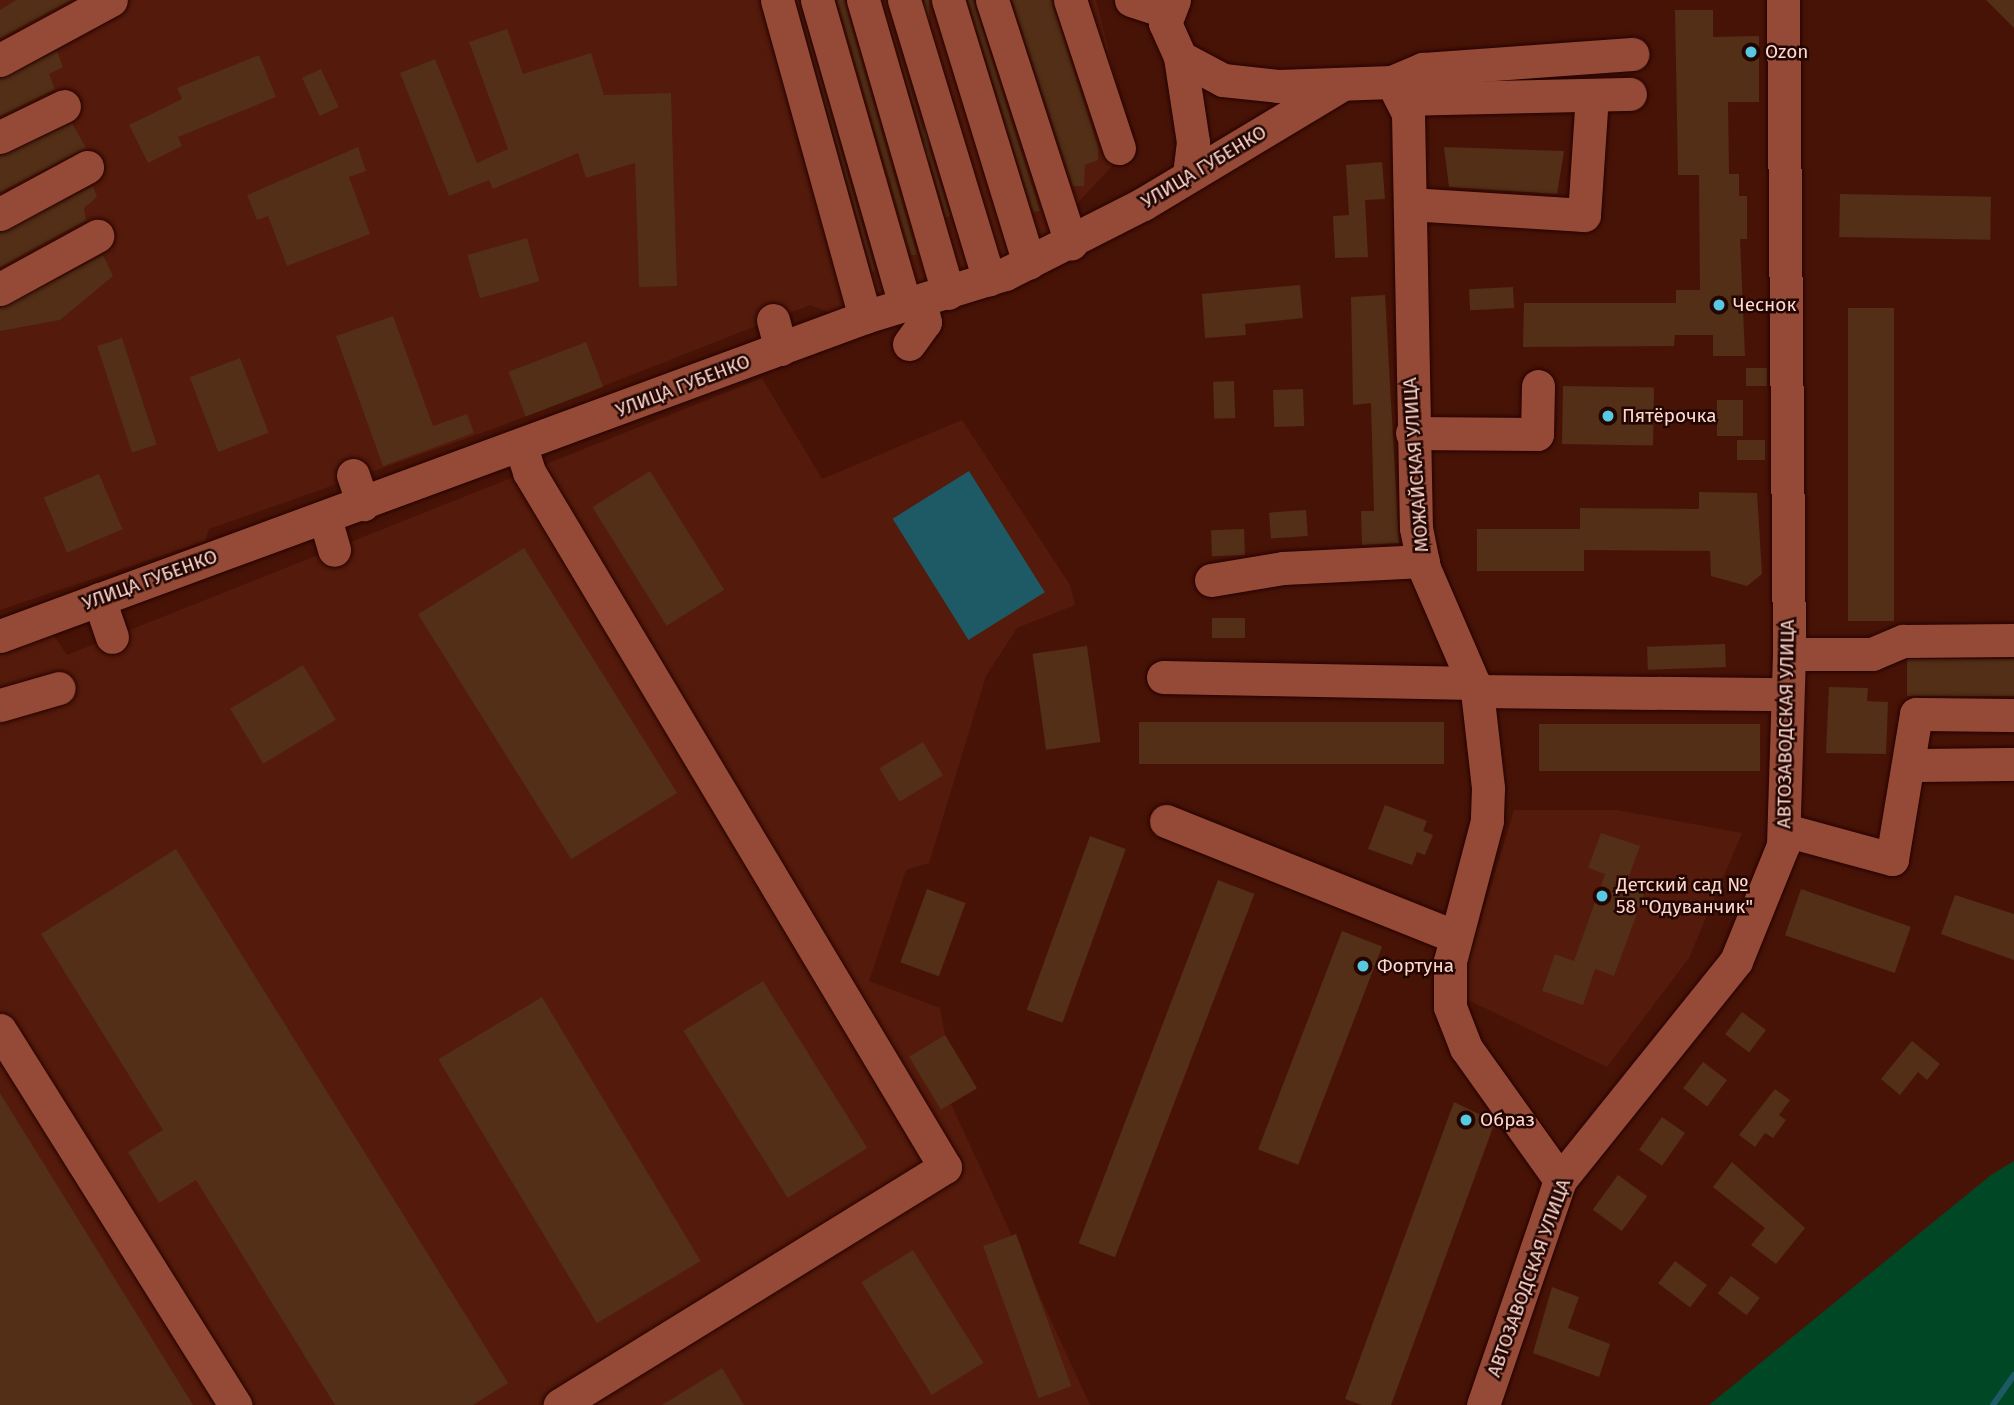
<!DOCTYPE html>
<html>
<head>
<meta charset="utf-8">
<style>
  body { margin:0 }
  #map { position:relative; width:2014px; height:1405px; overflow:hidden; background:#481307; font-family:"Fira Sans",sans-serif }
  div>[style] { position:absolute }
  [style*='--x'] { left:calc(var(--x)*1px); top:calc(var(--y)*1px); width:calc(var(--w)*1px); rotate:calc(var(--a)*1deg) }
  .built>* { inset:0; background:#541a0b }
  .green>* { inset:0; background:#004825 }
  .water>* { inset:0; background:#1e5a66; transform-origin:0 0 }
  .stream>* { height:6px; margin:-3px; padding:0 3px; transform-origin:3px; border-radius:3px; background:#1e5a66 }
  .building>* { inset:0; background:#522f16; transform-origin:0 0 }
  .roads { filter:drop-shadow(0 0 2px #260300) drop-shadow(0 0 2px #260300) }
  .minor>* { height:33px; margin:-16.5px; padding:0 16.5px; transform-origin:16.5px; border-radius:16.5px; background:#954a38 }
  .dots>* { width:19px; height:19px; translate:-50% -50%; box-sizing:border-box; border:4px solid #230602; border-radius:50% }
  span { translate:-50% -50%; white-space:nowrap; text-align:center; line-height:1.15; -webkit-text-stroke:5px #230602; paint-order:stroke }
  .poi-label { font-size:19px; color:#fcd8cf }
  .left { translate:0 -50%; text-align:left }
  .street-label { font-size:19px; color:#fcd8cf }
</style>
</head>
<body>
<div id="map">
  <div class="built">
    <div style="clip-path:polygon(0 0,1096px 0,1130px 134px,1117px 161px,1035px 248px,833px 314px,810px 305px,496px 428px,209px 529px,205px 541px,0 610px)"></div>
    <div style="clip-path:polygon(762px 378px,822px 479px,962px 420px,1070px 585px,1075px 605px,1017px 628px,986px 676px,929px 863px,906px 870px,869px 981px,940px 1008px,945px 1035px,977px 1088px,951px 1104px,1090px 1405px,0 1405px,0 651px,50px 630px,67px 655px)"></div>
    <div style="clip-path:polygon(1514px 810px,1617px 810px,1742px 833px,1689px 958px,1607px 1067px,1464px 998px,1467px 965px)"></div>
  </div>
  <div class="green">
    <div style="clip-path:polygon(2014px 1161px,2014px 1405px,1709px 1405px,1991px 1175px)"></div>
  </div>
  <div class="water">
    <div style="left:969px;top:471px;width:143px;height:90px;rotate:58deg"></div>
  </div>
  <div class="stream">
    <div style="--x:1993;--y:1405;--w:37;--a:-55"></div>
  </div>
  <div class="building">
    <div style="clip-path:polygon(16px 0,71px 0,0 38px,0 10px)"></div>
    <div style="clip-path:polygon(797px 0,798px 0,875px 271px,872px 271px)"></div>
    <div style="clip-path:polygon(837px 0,844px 0,917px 255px,911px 255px)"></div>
    <div style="clip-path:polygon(883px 0,950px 216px,946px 217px)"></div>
    <div style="left:924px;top:0;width:5px;height:232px"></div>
    <div style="clip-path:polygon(968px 0,973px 0,1040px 211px,1033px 212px)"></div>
    <div style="clip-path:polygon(1012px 0,1051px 0,1098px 147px,1098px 160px,1085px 165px,1084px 186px,1073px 186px)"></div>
    <div style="clip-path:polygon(1986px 0,2014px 0,2014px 28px)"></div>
    <div style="clip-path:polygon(1675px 10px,1713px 10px,1713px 37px,1759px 36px,1759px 102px,1728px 102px,1729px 174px,1739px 174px,1739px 196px,1747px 196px,1747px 239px,1740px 239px,1745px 356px,1713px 356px,1713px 335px,1675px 335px,1674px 346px,1523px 347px,1524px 303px,1676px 303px,1676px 290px,1700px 290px,1699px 175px,1678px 175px)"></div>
    <div style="clip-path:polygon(507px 29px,523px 74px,591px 53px,604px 95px,671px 93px,677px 286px,639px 287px,635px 163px,586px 178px,578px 153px,493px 189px,489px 180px,449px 196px,400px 73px,435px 59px,477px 163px,508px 149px,469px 42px)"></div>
    <div style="clip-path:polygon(57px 51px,63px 67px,49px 74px,55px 89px,0 116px,0 79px)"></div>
    <div style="clip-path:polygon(259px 55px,276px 97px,178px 137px,182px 146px,148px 163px,129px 125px,182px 99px,177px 88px)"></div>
    <div style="left:321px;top:69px;width:42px;height:21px;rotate:65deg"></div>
    <div style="clip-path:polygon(72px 123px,86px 148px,0 192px,0 156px)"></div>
    <div style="clip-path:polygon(358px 147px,366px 171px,349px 177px,370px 234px,287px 266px,268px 216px,257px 220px,247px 195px)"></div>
    <div style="clip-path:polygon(1444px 147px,1564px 151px,1557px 194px,1449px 187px)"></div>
    <div style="clip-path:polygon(1382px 162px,1385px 199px,1365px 200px,1368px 257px,1335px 258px,1333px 216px,1349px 215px,1346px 165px)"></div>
    <div style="clip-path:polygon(93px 186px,97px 197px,84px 208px,86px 220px,0 267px,0 233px)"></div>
    <div style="left:1840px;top:194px;width:151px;height:43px;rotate:1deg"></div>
    <div style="left:527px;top:238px;width:45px;height:62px;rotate:74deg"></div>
    <div style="clip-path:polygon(103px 255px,113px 276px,60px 320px,0 331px,0 308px)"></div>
    <div style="clip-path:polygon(1300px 285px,1303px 318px,1245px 324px,1246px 335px,1205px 338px,1202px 294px)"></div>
    <div style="left:1513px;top:287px;width:21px;height:44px;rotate:87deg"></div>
    <div style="clip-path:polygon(1385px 295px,1399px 543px,1362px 545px,1361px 511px,1374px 511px,1371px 403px,1353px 405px,1351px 297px)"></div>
    <div style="left:1848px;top:308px;width:46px;height:313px"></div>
    <div style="clip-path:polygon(393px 316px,433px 426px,467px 414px,474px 433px,383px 466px,336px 336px)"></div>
    <div style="left:122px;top:338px;width:112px;height:26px;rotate:72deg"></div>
    <div style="left:586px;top:342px;width:48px;height:83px;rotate:69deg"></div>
    <div style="left:240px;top:358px;width:80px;height:54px;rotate:69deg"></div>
    <div style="left:1767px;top:368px;width:18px;height:21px;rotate:90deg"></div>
    <div style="left:1234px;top:381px;width:37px;height:21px;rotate:88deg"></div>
    <div style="left:1563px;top:386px;width:91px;height:58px;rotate:1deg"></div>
    <div style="left:1303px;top:389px;width:37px;height:30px;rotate:88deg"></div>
    <div style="left:1717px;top:400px;width:26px;height:36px"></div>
    <div style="left:1737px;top:440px;width:28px;height:20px"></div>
    <div style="left:650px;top:471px;width:140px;height:68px;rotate:58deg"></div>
    <div style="left:99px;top:474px;width:60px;height:60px;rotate:67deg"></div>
    <div style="clip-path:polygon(1699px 492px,1757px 493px,1762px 574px,1747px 586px,1711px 576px,1710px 551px,1584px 550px,1584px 571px,1477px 571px,1477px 529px,1580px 529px,1580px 508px,1699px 509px)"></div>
    <div style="left:1306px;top:510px;width:26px;height:37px;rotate:86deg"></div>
    <div style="left:1244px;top:529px;width:26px;height:33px;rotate:88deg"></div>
    <div style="left:524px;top:548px;width:289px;height:125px;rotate:58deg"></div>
    <div style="left:1245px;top:618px;width:20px;height:33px;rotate:90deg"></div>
    <div style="left:1725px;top:644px;width:23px;height:78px;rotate:88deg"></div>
    <div style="left:1087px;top:646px;width:97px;height:55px;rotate:82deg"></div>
    <div style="left:2014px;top:659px;width:37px;height:107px;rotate:90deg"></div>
    <div style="left:303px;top:665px;width:64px;height:85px;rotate:59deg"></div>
    <div style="clip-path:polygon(1829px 687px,1868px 688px,1867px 701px,1888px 702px,1886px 754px,1826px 753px)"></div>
    <div style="left:1444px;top:722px;width:42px;height:305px;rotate:90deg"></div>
    <div style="left:1760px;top:724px;width:47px;height:221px;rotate:90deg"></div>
    <div style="left:923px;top:742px;width:39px;height:51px;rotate:59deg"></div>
    <div style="clip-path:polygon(1385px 805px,1427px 821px,1423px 831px,1433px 835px,1425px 855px,1417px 852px,1412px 865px,1368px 849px)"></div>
    <div style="clip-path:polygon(1601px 833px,1640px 846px,1627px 882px,1646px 889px,1614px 976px,1595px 969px,1583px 1005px,1542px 991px,1555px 954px,1574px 961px,1605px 874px,1588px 868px)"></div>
    <div style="left:1090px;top:836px;width:38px;height:185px;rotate:20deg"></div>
    <div style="clip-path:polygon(176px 849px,508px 1383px,473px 1405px,335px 1405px,196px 1180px,159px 1203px,128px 1152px,163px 1130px,41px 934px)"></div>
    <div style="left:1218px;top:880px;width:39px;height:389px;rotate:21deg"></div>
    <div style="left:927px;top:889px;width:41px;height:78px;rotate:20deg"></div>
    <div style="left:1801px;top:889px;width:116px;height:49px;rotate:19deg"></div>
    <div style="clip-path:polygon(1955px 895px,2014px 914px,2014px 960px,1941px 934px)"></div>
    <div style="left:1342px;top:931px;width:43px;height:234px;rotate:21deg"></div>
    <div style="left:763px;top:981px;width:197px;height:94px;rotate:58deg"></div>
    <div style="left:542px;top:997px;width:308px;height:121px;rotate:59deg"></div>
    <div style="left:1742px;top:1012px;width:30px;height:28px;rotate:37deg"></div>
    <div style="left:945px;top:1035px;width:62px;height:42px;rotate:59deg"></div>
    <div style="clip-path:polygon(1912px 1041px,1940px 1064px,1927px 1080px,1918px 1072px,1900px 1095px,1881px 1079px)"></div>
    <div style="left:1703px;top:1062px;width:30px;height:33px;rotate:37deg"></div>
    <div style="clip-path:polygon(1775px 1089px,1790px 1100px,1779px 1115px,1786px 1120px,1773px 1138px,1765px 1133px,1755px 1147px,1739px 1135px)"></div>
    <div style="clip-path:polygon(0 1093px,193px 1405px,0 1405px)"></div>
    <div style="clip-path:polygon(1454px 1102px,1495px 1122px,1391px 1405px,1362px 1405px,1345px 1399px)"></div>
    <div style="left:1662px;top:1117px;width:28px;height:40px;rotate:35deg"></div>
    <div style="clip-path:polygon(1732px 1162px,1805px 1228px,1776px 1264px,1751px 1245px,1765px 1228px,1713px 1187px)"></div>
    <div style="left:1618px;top:1175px;width:36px;height:43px;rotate:36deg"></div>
    <div style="left:1016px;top:1234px;width:162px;height:35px;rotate:70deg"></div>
    <div style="left:913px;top:1250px;width:133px;height:61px;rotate:58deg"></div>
    <div style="left:1675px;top:1261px;width:40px;height:28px;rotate:37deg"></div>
    <div style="left:1731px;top:1276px;width:36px;height:22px;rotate:37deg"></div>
    <div style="clip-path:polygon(1552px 1287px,1579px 1297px,1568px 1328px,1610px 1344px,1599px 1377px,1533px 1353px)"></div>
    <div style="clip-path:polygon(722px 1368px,744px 1405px,662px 1405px)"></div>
  </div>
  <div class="roads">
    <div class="minor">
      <div style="--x:777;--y:0;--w:329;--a:74.5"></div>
      <div style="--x:817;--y:0;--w:317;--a:73.9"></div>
      <div style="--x:863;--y:0;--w:305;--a:73.8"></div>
      <div style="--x:904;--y:0;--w:292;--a:73.1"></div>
      <div style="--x:948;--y:0;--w:275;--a:72.9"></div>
      <div style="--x:992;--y:0;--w:256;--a:72"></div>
      <div style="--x:1070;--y:0;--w:156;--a:71.7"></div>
      <div style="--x:1131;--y:0;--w:38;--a:18"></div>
      <div style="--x:1174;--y:0;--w:25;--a:111"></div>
      <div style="--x:1165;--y:23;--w:37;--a:66"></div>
      <div style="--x:1180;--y:57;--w:49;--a:28.1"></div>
      <div style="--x:1223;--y:80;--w:55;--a:6.2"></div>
      <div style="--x:1278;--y:86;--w:114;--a:-2"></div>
      <div style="--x:1392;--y:82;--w:34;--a:-23"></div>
      <div style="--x:1423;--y:69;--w:210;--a:-4.1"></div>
      <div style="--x:1180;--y:57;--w:86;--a:81.3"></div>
      <div style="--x:1193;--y:142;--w:32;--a:97"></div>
      <div style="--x:0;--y:60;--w:126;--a:-28.4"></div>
      <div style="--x:1392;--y:82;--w:35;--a:63"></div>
      <div style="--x:1408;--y:113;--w:415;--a:88.9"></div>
      <div style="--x:1416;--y:528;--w:41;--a:78.7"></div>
      <div style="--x:1424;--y:568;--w:134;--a:66.7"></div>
      <div style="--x:1477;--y:691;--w:98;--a:83.5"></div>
      <div style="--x:1488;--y:788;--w:33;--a:92"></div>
      <div style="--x:1487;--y:821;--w:145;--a:104.8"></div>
      <div style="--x:1450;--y:961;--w:46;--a:90"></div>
      <div style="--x:1450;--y:1007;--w:44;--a:68.7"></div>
      <div style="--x:1466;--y:1048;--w:162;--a:54.5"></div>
      <div style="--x:1405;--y:99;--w:225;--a:-1.3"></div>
      <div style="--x:0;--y:137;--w:71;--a:-25.8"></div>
      <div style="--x:1410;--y:204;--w:174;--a:3.6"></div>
      <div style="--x:1584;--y:215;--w:120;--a:-86.2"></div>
      <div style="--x:0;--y:214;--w:99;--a:-28.4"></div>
      <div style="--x:0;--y:289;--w:111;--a:-28.7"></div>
      <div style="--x:773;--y:320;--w:30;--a:75"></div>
      <div style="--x:909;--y:344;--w:27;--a:-54"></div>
      <div style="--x:925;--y:322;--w:22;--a:-103"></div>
      <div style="--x:1412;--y:433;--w:125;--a:0.5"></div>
      <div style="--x:1537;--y:434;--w:48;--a:-88.8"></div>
      <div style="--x:521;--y:447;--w:26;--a:72"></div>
      <div style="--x:529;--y:472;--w:810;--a:59.1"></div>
      <div style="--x:945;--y:1167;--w:453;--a:148.3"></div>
      <div style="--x:353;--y:475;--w:31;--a:71"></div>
      <div style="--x:325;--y:518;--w:33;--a:74"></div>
      <div style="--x:1211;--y:580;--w:73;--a:-9.5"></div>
      <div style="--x:1283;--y:568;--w:140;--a:-2.9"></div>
      <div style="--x:99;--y:599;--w:40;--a:71.1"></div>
      <div style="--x:0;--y:636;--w:922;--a:-20.24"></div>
      <div style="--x:865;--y:317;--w:146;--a:-17.1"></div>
      <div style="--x:1005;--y:274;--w:155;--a:-26.9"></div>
      <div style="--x:1143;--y:204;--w:231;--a:-31"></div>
      <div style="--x:1789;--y:654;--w:83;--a:0"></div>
      <div style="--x:1872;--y:654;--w:34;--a:-23"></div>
      <div style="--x:1903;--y:641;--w:111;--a:-0.5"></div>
      <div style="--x:1163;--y:677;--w:311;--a:1.1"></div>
      <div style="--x:1477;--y:691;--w:310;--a:0.6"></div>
      <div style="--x:0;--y:705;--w:61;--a:-16.1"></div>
      <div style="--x:1912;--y:765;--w:102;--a:-0.6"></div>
      <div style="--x:1166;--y:821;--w:312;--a:21.8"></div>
      <div style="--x:1785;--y:830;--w:111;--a:15.2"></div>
      <div style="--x:1892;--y:859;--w:147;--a:-80.6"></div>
      <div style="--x:1916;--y:714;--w:98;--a:0.6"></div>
      <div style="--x:0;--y:1030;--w:443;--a:57.9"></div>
      <div style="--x:1483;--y:1405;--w:238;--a:-71.1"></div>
      <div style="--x:1560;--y:1180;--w:281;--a:-51.2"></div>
      <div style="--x:1736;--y:961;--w:125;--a:-67.9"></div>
      <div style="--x:1783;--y:845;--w:191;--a:-88.2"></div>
      <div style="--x:1789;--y:654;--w:654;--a:-90.53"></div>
    </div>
  </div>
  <div class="dots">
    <div style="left:1751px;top:52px;background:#57c9e2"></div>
    <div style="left:1719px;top:305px;background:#57c9e2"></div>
    <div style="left:1608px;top:416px;background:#57c9e2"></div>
    <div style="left:1602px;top:896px;background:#57c9e2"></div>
    <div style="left:1363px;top:966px;background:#57c9e2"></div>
    <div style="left:1466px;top:1120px;background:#57c9e2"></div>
  </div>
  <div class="poi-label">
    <span class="left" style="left:1765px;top:52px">Ozon</span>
    <span class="left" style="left:1733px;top:305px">Чеснок</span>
    <span class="left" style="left:1622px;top:416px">Пятёрочка</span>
    <span class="left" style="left:1616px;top:896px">Детский сад №<br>58 "Одуванчик"</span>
    <span class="left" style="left:1377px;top:966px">Фортуна</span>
    <span class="left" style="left:1480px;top:1120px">Образ</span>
  </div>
  <div class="street-label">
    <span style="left:1204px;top:167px;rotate:-31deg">УЛИЦА ГУБЕНКО</span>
    <span style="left:683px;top:386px;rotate:-21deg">УЛИЦА ГУБЕНКО</span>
    <span style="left:1416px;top:465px;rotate:-94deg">МОЖАЙСКАЯ УЛИЦА</span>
    <span style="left:150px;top:580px;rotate:-20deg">УЛИЦА ГУБЕНКО</span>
    <span style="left:1786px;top:724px;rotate:-89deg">АВТОЗАВОДСКАЯ УЛИЦА</span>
    <span style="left:1529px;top:1278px;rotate:-70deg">АВТОЗАВОДСКАЯ УЛИЦА</span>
  </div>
</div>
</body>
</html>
